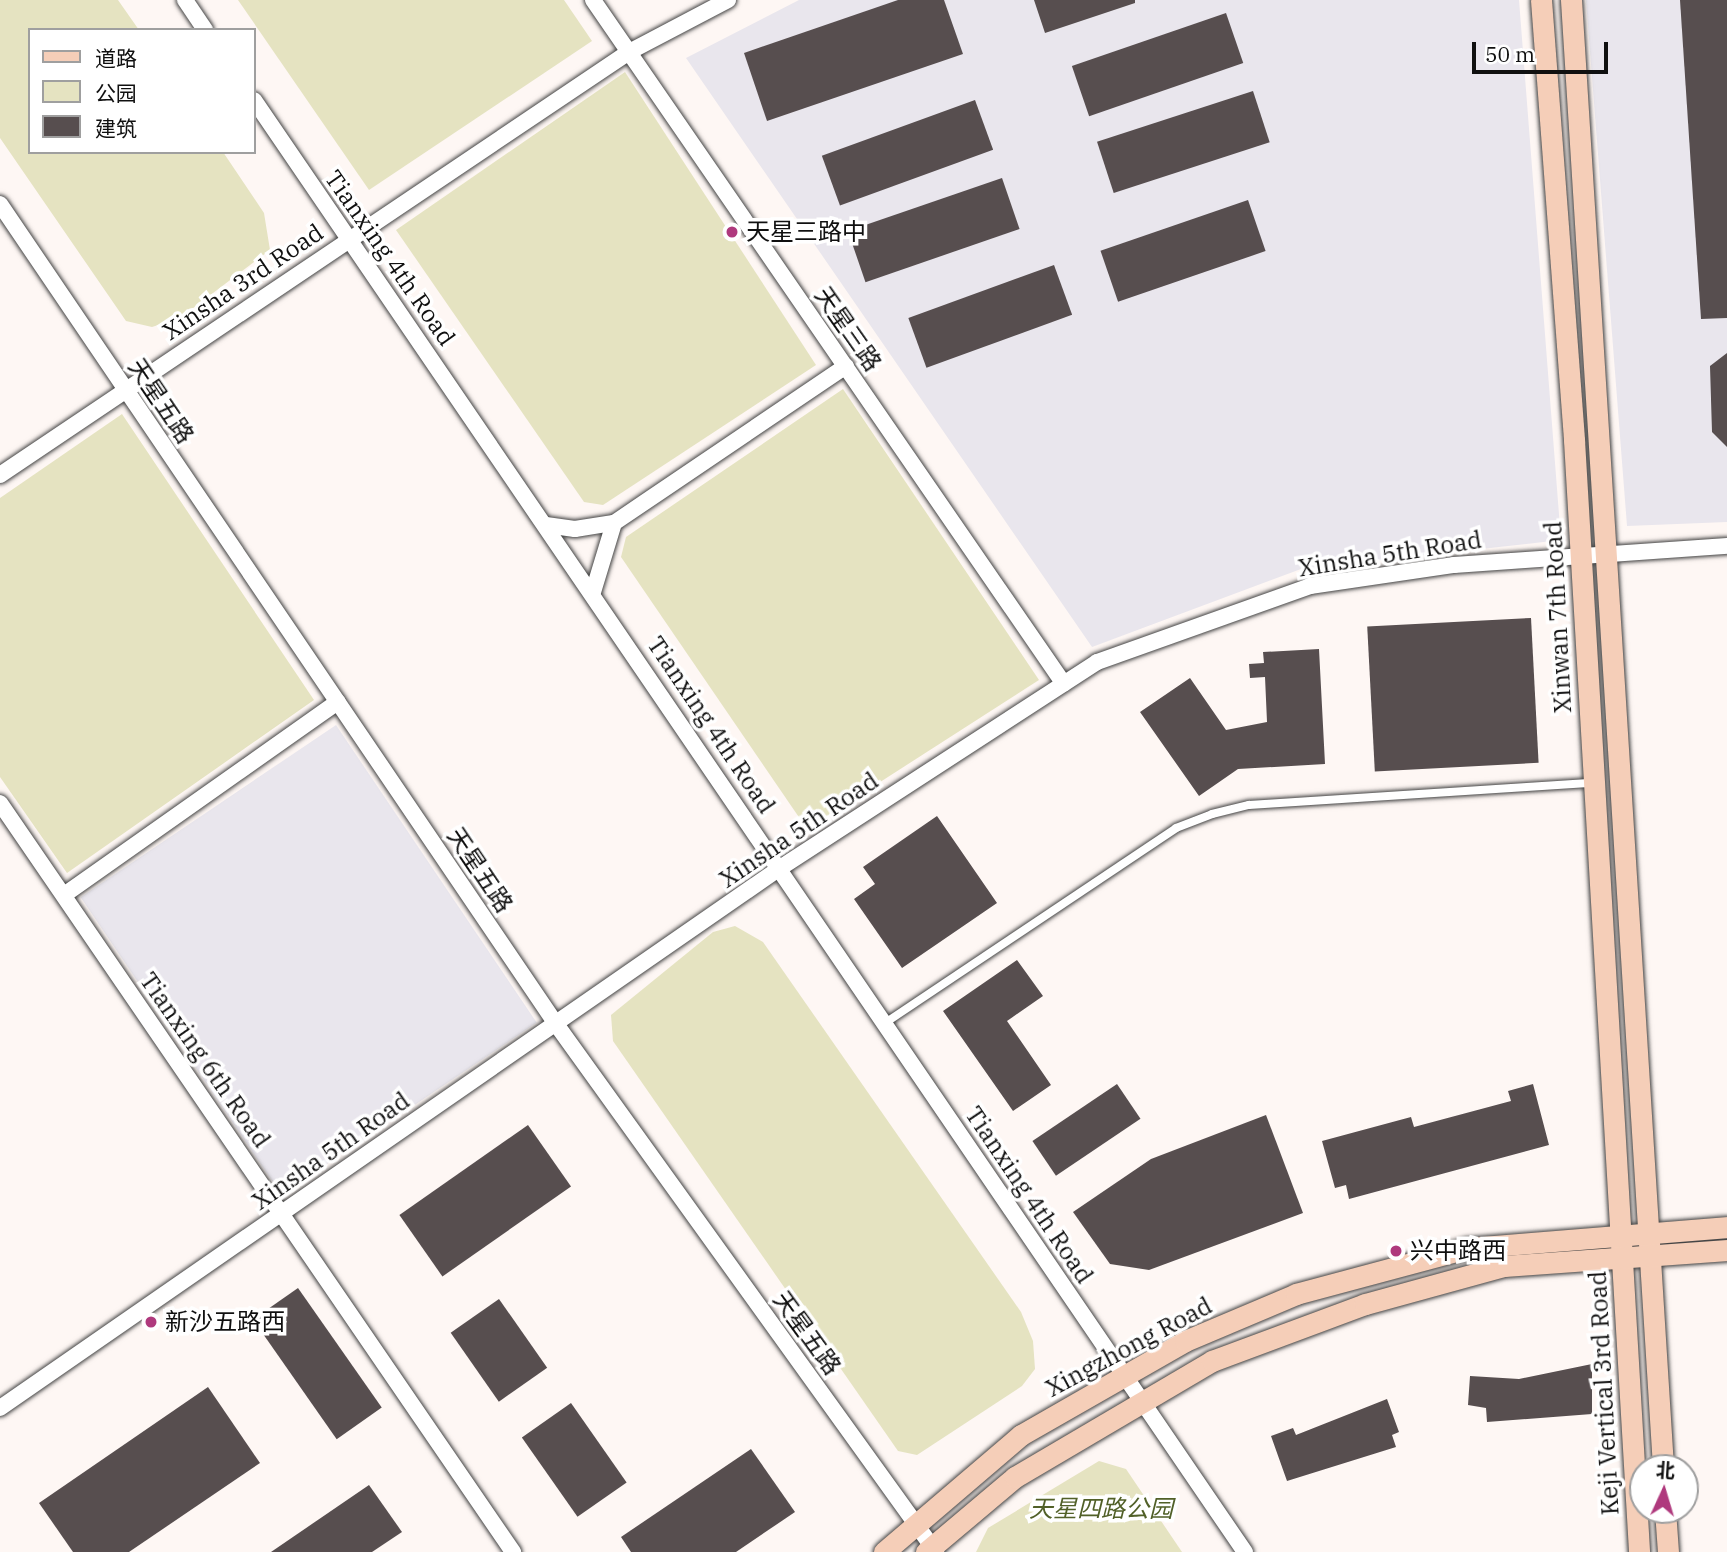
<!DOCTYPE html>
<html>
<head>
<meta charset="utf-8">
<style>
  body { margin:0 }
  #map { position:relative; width:1727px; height:1552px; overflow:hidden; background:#fef7f4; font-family:"IBM Plex Serif","Noto Sans SC",serif }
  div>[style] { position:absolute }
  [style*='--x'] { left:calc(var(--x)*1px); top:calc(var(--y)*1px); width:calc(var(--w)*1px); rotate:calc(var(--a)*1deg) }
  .industrial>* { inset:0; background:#e9e6ed; transform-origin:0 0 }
  .green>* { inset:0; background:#e5e3c1 }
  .building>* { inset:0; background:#574e4f; transform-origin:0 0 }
  .roads { filter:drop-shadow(0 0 2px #434343) drop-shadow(0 0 2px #434343) }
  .lane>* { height:8px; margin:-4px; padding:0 4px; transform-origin:4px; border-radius:4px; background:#fff }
  .street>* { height:16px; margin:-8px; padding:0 8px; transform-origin:8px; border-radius:8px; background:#fff }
  .secondary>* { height:21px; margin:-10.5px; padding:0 10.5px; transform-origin:10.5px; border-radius:10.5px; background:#f5ceb8 }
  .dots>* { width:19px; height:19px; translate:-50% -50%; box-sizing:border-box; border:4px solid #fff; border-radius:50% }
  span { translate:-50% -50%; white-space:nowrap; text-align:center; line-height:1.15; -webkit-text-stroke:7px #fff; paint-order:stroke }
  .poi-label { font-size:24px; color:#101010 }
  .left { translate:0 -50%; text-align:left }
  .street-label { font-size:24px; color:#101010 }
  .park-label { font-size:24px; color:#516028; font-style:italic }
  .legend { position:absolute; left:28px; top:28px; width:228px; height:126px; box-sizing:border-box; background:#fff; border:2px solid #9f9f9f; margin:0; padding:9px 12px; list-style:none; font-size:21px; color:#101010 }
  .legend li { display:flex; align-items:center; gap:14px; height:35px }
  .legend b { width:35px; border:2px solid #9f9f9f }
  .north { position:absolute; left:1629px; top:1454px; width:70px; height:70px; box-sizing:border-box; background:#fff; border:2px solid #9f9f9f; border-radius:50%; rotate:4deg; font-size:19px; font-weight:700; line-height:28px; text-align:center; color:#101010 }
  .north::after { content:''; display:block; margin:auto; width:24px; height:32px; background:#af397d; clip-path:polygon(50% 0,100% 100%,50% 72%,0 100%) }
  .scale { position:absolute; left:1472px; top:42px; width:136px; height:32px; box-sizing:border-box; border:4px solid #101010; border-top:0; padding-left:9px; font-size:21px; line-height:24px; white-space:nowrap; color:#101010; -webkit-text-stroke:5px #fff; paint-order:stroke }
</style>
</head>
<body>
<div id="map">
  <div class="industrial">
    <div style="clip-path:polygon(799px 0,1519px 0,1561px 540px,1301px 569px,1092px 647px,686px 58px)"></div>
    <div style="clip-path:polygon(1586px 0,1727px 0,1727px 522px,1627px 526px)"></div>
    <div style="left:336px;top:725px;width:359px;height:308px;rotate:56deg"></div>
  </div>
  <div class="green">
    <div style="clip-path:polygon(0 0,118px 0,139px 30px,30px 30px,30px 152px,223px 152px,264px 213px,270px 250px,180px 318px,152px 327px,126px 321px,0 138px)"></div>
    <div style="clip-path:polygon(238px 0,564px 0,592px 41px,369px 190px)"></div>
    <div style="clip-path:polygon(625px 72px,816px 365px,603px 505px,584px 502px,396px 230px)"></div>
    <div style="clip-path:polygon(843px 389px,1039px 680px,807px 829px,621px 557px,626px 537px)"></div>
    <div style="clip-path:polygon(122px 414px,314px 700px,67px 873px,0 777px,0 498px)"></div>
    <div style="clip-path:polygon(735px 926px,763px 942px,1021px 1312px,1033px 1341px,1035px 1369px,1022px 1386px,917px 1455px,898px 1451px,613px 1041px,611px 1015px,713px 932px)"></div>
    <div style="clip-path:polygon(1099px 1461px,1126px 1469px,1182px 1552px,976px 1552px,988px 1528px)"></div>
  </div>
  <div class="building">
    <div style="clip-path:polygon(898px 0,944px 0,963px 54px,767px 121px,744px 53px)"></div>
    <div style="clip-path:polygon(1034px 0,1135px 0,1135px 3px,1045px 33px)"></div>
    <div style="clip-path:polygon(1680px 0,1727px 0,1727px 318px,1701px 319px)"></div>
    <div style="left:1226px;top:13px;width:53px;height:163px;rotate:71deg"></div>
    <div style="left:1253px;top:91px;width:54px;height:164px;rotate:72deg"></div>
    <div style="left:975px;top:100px;width:53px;height:163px;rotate:70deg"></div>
    <div style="left:1002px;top:178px;width:54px;height:163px;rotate:71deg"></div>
    <div style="left:1248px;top:200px;width:54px;height:156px;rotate:71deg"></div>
    <div style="left:1054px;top:265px;width:53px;height:155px;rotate:70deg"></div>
    <div style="clip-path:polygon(1727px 353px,1727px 447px,1712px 432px,1710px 366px)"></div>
    <div style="left:1531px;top:618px;width:145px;height:164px;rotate:87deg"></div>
    <div style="clip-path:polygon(1319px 649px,1325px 764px,1238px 769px,1199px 796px,1140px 712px,1190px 678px,1226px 730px,1267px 722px,1265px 677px,1250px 678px,1249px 664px,1264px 663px,1263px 652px)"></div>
    <div style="clip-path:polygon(937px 816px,997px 903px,902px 968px,854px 899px,875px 884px,863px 867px)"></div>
    <div style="clip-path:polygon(1017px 960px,1043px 996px,1007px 1021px,1051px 1085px,1013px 1111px,943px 1011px)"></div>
    <div style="left:1117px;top:1084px;width:42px;height:102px;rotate:56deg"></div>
    <div style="clip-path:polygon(1533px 1084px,1549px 1145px,1349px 1199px,1346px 1185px,1335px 1188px,1322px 1141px,1411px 1117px,1414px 1127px,1511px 1101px,1508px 1091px)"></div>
    <div style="clip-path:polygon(1266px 1115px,1303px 1213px,1149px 1270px,1110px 1264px,1073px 1212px,1151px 1159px)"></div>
    <div style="left:528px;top:1125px;width:75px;height:157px;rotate:55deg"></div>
    <div style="left:298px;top:1288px;width:146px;height:55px;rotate:55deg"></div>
    <div style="left:499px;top:1299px;width:84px;height:59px;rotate:55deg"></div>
    <div style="clip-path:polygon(1592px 1364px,1592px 1414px,1487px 1422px,1486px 1408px,1468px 1405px,1470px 1376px,1519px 1379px)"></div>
    <div style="clip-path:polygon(208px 1387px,260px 1463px,129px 1552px,73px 1552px,39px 1503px)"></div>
    <div style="clip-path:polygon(1387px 1399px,1399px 1432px,1392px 1435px,1396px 1447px,1287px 1481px,1271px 1436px,1293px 1428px,1296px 1435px)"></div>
    <div style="left:571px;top:1403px;width:97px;height:60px;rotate:55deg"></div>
    <div style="clip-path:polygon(751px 1449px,795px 1512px,736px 1552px,631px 1552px,621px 1537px)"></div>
    <div style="clip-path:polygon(369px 1485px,402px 1532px,372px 1552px,271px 1552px)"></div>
  </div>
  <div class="roads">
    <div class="lane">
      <div style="--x:885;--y:1023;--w:350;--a:-33.8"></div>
      <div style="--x:1176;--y:828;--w:39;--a:-21"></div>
      <div style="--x:1212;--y:814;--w:38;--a:-14"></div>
      <div style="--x:1249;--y:805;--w:344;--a:-3.7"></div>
    </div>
    <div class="street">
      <div style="--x:185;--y:0;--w:36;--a:56"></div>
      <div style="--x:593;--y:0;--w:830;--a:55.45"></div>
      <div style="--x:254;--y:100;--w:1758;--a:55.69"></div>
      <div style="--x:0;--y:204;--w:991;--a:55.86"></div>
      <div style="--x:556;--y:1024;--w:651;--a:54.26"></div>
      <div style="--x:0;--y:475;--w:758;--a:-33.92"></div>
      <div style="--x:629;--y:52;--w:112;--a:-27.7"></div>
      <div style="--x:614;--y:523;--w:280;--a:-34.1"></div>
      <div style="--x:546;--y:525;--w:29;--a:8"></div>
      <div style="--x:575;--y:529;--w:39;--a:-9"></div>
      <div style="--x:614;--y:523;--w:72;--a:106.9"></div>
      <div style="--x:0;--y:803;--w:908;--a:55.59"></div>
      <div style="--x:64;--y:895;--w:335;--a:-35.2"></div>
      <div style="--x:0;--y:1408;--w:949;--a:-34.7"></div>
      <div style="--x:780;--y:868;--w:378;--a:-33"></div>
      <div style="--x:1097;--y:662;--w:226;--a:-19.6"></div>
      <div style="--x:1310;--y:586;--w:146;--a:-8.3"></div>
      <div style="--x:1454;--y:565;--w:274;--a:-4"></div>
    </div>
    <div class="secondary">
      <div style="--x:1541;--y:0;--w:441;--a:85.7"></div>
      <div style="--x:1574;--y:440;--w:1114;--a:86.65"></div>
      <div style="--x:1571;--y:0;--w:1471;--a:86.41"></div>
      <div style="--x:1665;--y:1510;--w:42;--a:85.9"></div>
      <div style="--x:884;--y:1552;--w:180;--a:-40.5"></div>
      <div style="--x:1021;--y:1435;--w:189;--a:-29.8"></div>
      <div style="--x:1185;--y:1341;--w:121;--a:-22.9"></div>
      <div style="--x:1296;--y:1294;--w:178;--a:-15"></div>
      <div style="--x:1468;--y:1248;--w:260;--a:-4.6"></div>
      <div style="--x:926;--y:1552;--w:116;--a:-40.1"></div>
      <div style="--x:1015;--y:1477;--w:229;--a:-30.5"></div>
      <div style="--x:1212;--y:1361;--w:163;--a:-20.4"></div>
      <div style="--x:1365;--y:1304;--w:144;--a:-15.3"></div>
      <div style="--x:1504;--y:1266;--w:224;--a:-4.1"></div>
    </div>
  </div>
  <div class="dots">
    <div style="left:732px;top:232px;background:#af397d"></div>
    <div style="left:1396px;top:1251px;background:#af397d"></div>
    <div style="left:151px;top:1322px;background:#af397d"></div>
  </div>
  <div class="poi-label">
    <span class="left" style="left:746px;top:232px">天星三路中</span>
    <span class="left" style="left:1410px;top:1251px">兴中路西</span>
    <span class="left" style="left:165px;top:1322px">新沙五路西</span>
  </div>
  <div class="street-label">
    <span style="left:390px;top:258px;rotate:55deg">Tianxing 4th Road</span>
    <span style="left:243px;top:282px;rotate:-34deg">Xinsha 3rd Road</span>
    <span style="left:848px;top:329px;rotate:55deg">天星三路</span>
    <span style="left:161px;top:401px;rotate:56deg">天星五路</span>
    <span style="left:1390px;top:554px;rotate:-9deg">Xinsha 5th Road</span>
    <span style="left:1558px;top:617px;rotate:-93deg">Xinwan 7th Road</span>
    <span style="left:711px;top:725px;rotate:56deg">Tianxing 4th Road</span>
    <span style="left:799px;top:830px;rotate:-34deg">Xinsha 5th Road</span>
    <span style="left:480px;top:870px;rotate:56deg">天星五路</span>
    <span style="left:205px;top:1060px;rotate:55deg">Tianxing 6th Road</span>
    <span style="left:331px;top:1151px;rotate:-35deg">Xinsha 5th Road</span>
    <span style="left:1029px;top:1195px;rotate:56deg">Tianxing 4th Road</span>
    <span style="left:807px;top:1333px;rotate:54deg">天星五路</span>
    <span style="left:1129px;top:1347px;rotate:-28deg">Xingzhong Road</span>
    <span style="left:1604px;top:1393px;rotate:-93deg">Keji Vertical 3rd Road</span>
  </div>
  <div class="park-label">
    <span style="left:1101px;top:1509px">天星四路公园</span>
  </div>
  <ul class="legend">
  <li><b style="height:9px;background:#f5ceb8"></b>道路</li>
  <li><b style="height:19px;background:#e5e3c1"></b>公园</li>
  <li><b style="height:19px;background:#574e4f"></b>建筑</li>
  </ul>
  <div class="north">北</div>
  <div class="scale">50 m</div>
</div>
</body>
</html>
